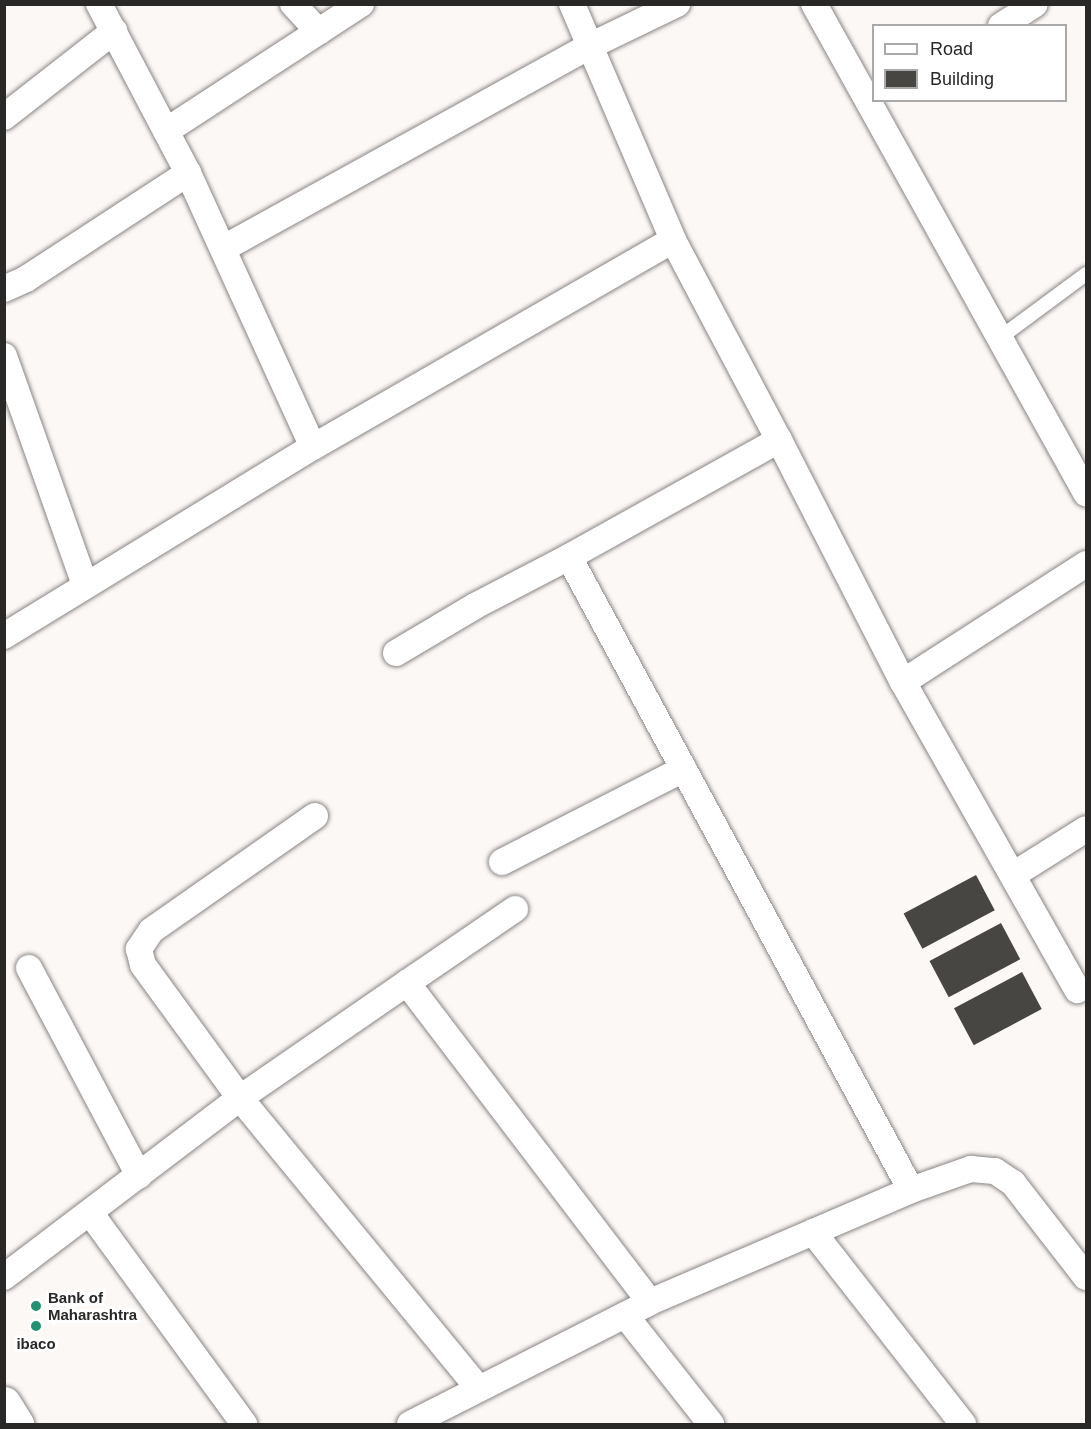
<!DOCTYPE html>
<html>
<head>
<meta charset="utf-8">
<style>
  body { margin:0 }
  #map { position:relative; width:1091px; height:1429px; overflow:hidden; background:#fcf8f6; font-family:Helvetica,sans-serif }
  div>[style] { position:absolute }
  [style*='--x'] { left:calc(var(--x)*1px); top:calc(var(--y)*1px); width:calc(var(--w)*1px); rotate:calc(var(--a)*1deg) }
  .building>* { inset:0; background:#484643; transform-origin:0 0 }
  .roads { filter:drop-shadow(0 0 2px #898583) drop-shadow(0 0 2px #898583) }
  .lane>* { height:14px; margin:-7px; padding:0 7px; transform-origin:7px; border-radius:7px; background:#fff }
  .street>* { height:26px; margin:-13px; padding:0 13px; transform-origin:13px; border-radius:13px; background:#fff }
  .secondary>* { height:33px; margin:-16.5px; padding:0 16.5px; transform-origin:16.5px; border-radius:16.5px; background:#fff }
  .dots>* { width:16px; height:16px; translate:-50% -50%; box-sizing:border-box; border:3px solid #fff; border-radius:50% }
  span { translate:-50% -50%; white-space:nowrap; text-align:center; line-height:1.15; -webkit-text-stroke:6px #fff; paint-order:stroke }
  .poi-label { font-size:15px; color:#292827; font-weight:700 }
  .left { translate:0 -50%; text-align:left }
  .frame { position:absolute; inset:0; border:6px solid #292827; pointer-events:none }
  .legend { position:absolute; left:872px; top:24px; width:195px; height:78px; box-sizing:border-box; background:#fff; border:2px solid #a9a9a9; margin:0; padding:8px 10px; list-style:none; font-size:18px; color:#292827 }
  .legend li { display:flex; align-items:center; gap:12px; height:30px }
  .legend b { width:30px; border:2px solid #a9a9a9 }
</style>
</head>
<body>
<div id="map">
  <div class="building">
    <div style="left:976px;top:875px;width:40px;height:82px;rotate:62deg"></div>
    <div style="left:1001px;top:923px;width:41px;height:81px;rotate:62deg"></div>
    <div style="left:1022px;top:972px;width:42px;height:77px;rotate:62deg"></div>
  </div>
  <div class="roads">
    <div class="lane">
      <div style="--x:1001;--y:337;--w:106;--a:-36.5"></div>
    </div>
    <div class="street">
      <div style="--x:99;--y:4;--w:191;--a:62.2"></div>
      <div style="--x:293;--y:4;--w:38;--a:47"></div>
      <div style="--x:572;--y:4;--w:257;--a:66.8"></div>
      <div style="--x:814;--y:4;--w:560;--a:60.92"></div>
      <div style="--x:1001;--y:26;--w:40;--a:-32.9"></div>
      <div style="--x:4;--y:117;--w:140;--a:-38"></div>
      <div style="--x:166;--y:131;--w:233;--a:-33.1"></div>
      <div style="--x:224;--y:248;--w:418;--a:-28.9"></div>
      <div style="--x:590;--y:46;--w:97;--a:-25.8"></div>
      <div style="--x:4;--y:289;--w:24;--a:-24"></div>
      <div style="--x:26;--y:279;--w:194;--a:-33.2"></div>
      <div style="--x:188;--y:173;--w:301;--a:65.5"></div>
      <div style="--x:4;--y:356;--w:243;--a:70.5"></div>
      <div style="--x:779;--y:440;--w:272;--a:62.9"></div>
      <div style="--x:903;--y:682;--w:354;--a:60.5"></div>
      <div style="--x:4;--y:636;--w:362;--a:-31.5"></div>
      <div style="--x:313;--y:447;--w:415;--a:-29.9"></div>
      <div style="--x:673;--y:240;--w:226;--a:62.1"></div>
      <div style="--x:779;--y:440;--w:240;--a:150.9"></div>
      <div style="--x:396;--y:653;--w:92;--a:-30.7"></div>
      <div style="--x:475;--y:606;--w:106;--a:-27.5"></div>
      <div style="--x:569;--y:557;--w:719;--a:61.62"></div>
      <div style="--x:903;--y:682;--w:218;--a:-32.8"></div>
      <div style="--x:315;--y:816;--w:200;--a:145"></div>
      <div style="--x:151;--y:931;--w:22;--a:124"></div>
      <div style="--x:139;--y:949;--w:16;--a:76"></div>
      <div style="--x:143;--y:965;--w:165;--a:53.9"></div>
      <div style="--x:240;--y:1098;--w:375;--a:50.6"></div>
      <div style="--x:502;--y:862;--w:204;--a:-27.1"></div>
      <div style="--x:1013;--y:875;--w:86;--a:-32.2"></div>
      <div style="--x:29;--y:968;--w:235;--a:62.1"></div>
      <div style="--x:407;--y:983;--w:131;--a:-34.4"></div>
      <div style="--x:91;--y:1214;--w:260;--a:53.9"></div>
      <div style="--x:813;--y:1232;--w:244;--a:52"></div>
      <div style="--x:4;--y:1277;--w:296;--a:-37.2"></div>
      <div style="--x:240;--y:1098;--w:203;--a:-34.6"></div>
      <div style="--x:407;--y:983;--w:401;--a:52.7"></div>
      <div style="--x:625;--y:1315;--w:139;--a:51.7"></div>
      <div style="--x:410;--y:1424;--w:269;--a:-26.9"></div>
      <div style="--x:650;--y:1302;--w:284;--a:-23.2"></div>
      <div style="--x:911;--y:1190;--w:64;--a:-19.3"></div>
      <div style="--x:971;--y:1169;--w:24;--a:5"></div>
      <div style="--x:995;--y:1171;--w:22;--a:34"></div>
      <div style="--x:1013;--y:1183;--w:119;--a:52.2"></div>
    </div>
    <div class="secondary">
      <div style="--x:4;--y:1403;--w:25;--a:58"></div>
    </div>
  </div>
  <div class="dots">
    <div style="left:36px;top:1306px;background:#209172"></div>
    <div style="left:36px;top:1326px;background:#209172"></div>
  </div>
  <div class="poi-label">
    <span class="left" style="left:48px;top:1306px">Bank of<br>Maharashtra</span>
    <span style="left:36px;top:1344px">ibaco</span>
  </div>
  <div class="frame"></div>
  <ul class="legend">
  <li><b style="height:8px;background:#fff"></b>Road</li>
  <li><b style="height:16px;background:#484643"></b>Building</li>
  </ul>
</div>
</body>
</html>
